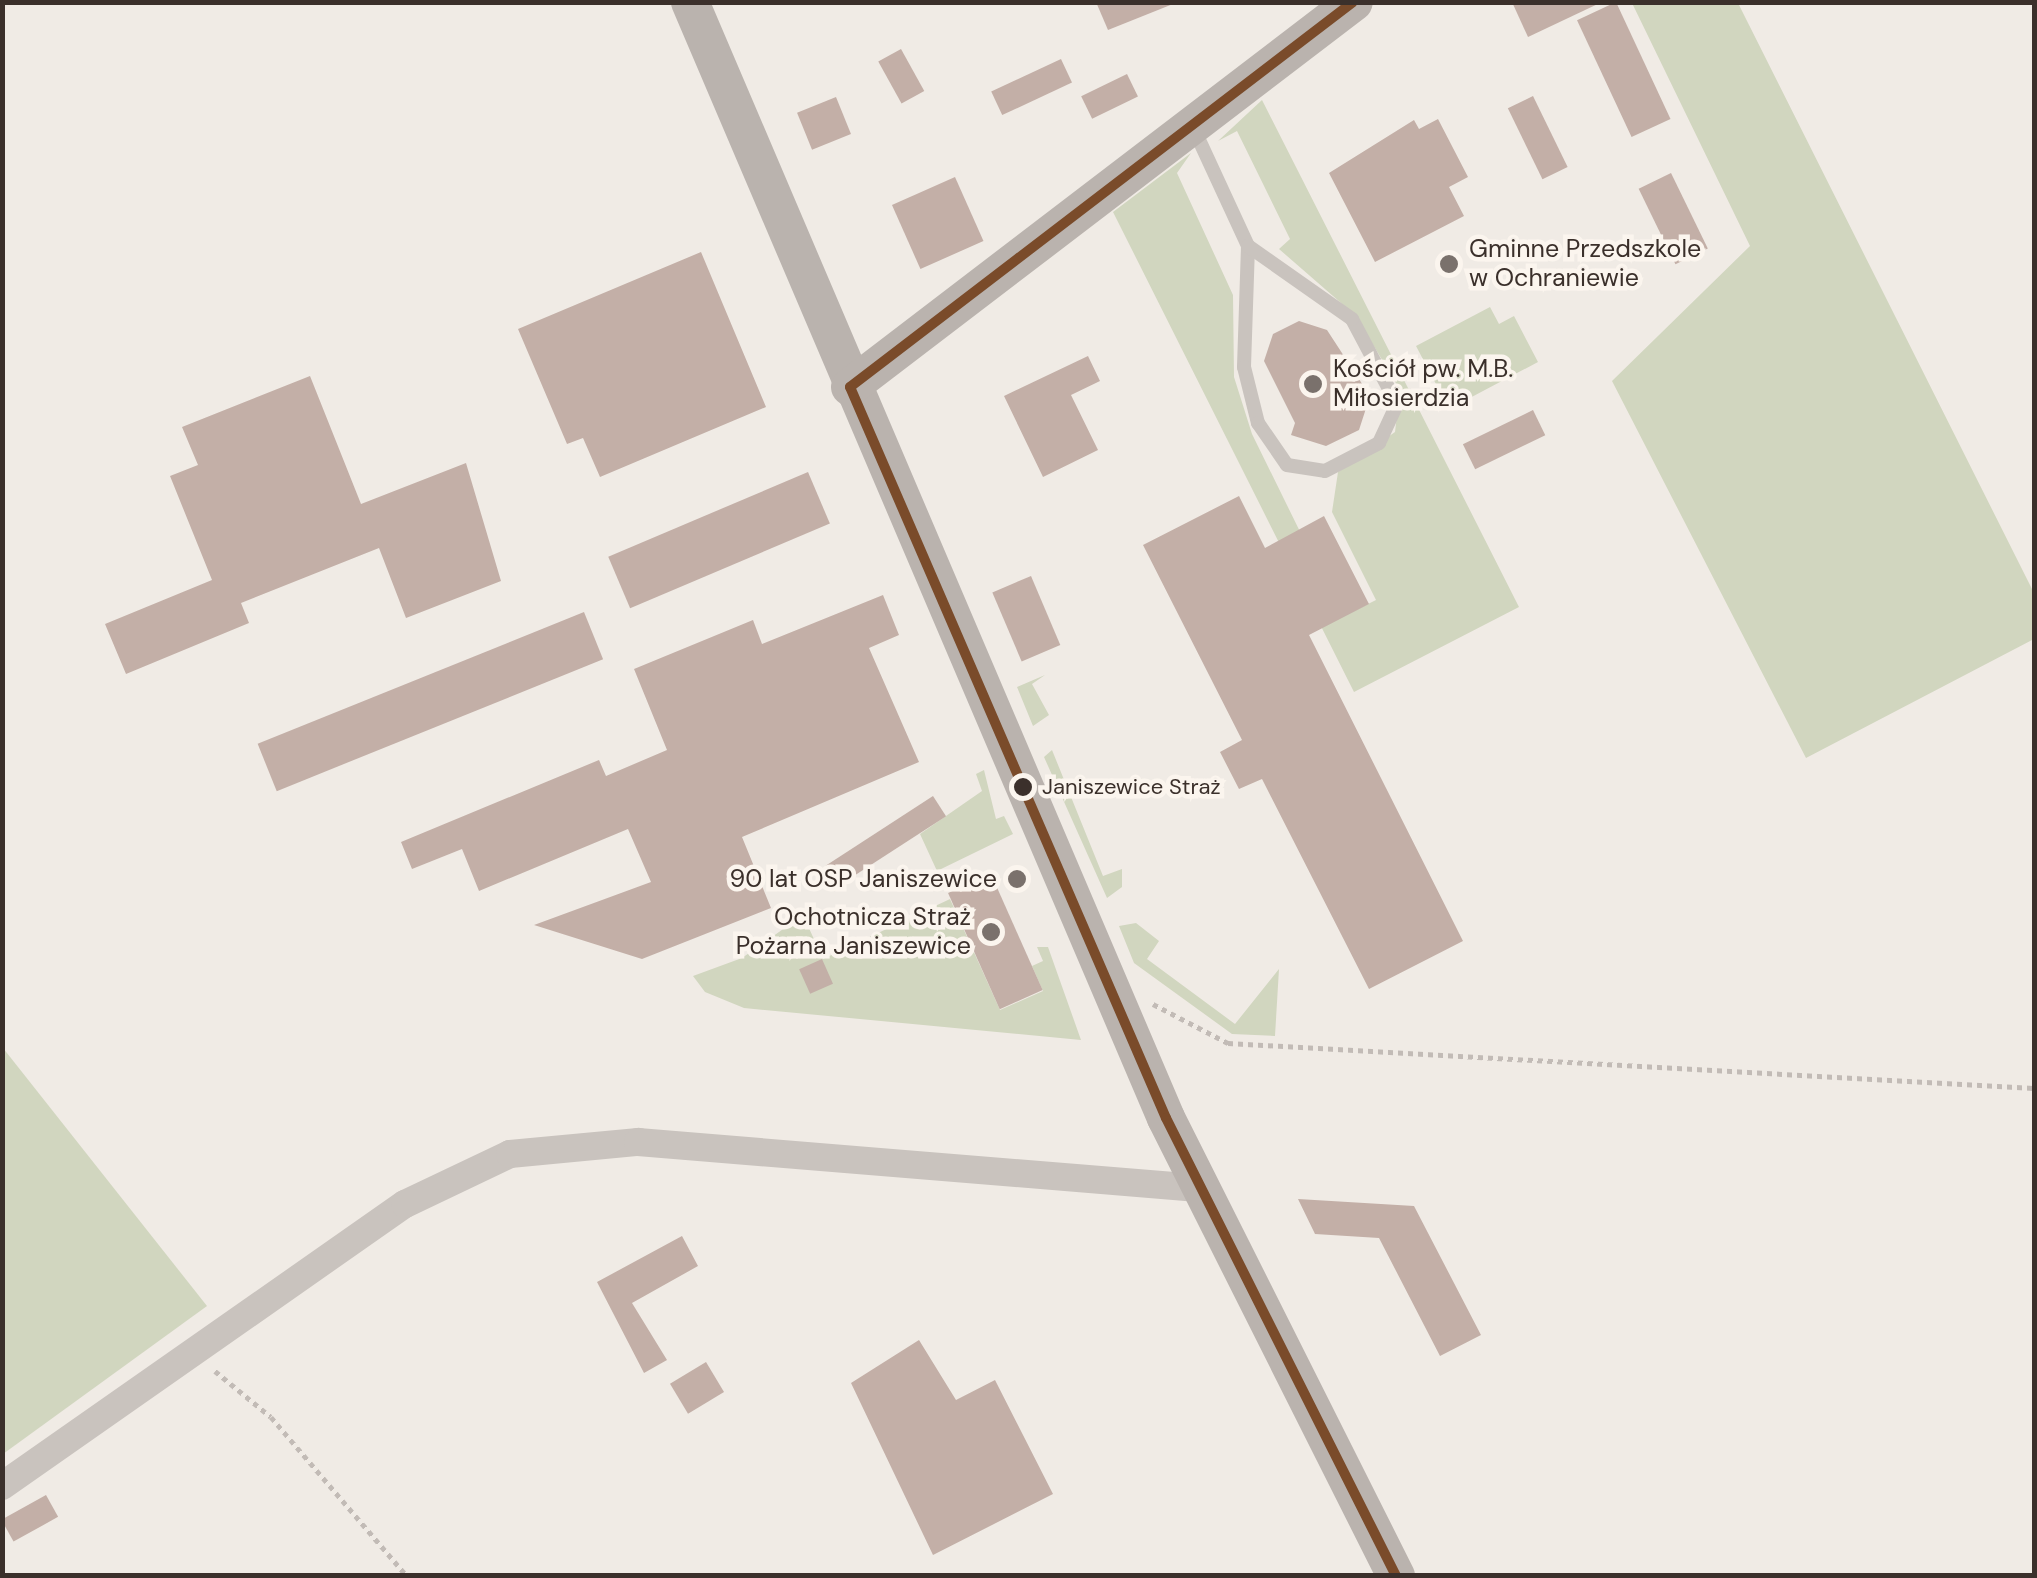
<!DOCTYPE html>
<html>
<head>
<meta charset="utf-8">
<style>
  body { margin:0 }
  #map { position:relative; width:2037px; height:1578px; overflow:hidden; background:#f0ebe5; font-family:"DM Sans",sans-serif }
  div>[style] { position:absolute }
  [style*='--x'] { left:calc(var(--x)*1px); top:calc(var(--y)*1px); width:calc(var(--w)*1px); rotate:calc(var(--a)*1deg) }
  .green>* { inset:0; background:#d1d6bf }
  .building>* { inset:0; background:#c3afa7; transform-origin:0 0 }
  .path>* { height:5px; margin-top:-2.5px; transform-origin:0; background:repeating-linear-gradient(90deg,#c2bbb6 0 5px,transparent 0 10px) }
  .lane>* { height:14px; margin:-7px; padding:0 7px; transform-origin:7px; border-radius:7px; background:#c9c3be }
  .street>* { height:28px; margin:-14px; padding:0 14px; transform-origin:14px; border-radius:14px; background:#c9c3be }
  .secondary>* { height:38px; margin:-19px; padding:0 19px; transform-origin:19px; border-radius:19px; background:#bab3ae }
  .bus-1>* { height:10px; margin:-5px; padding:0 5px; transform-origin:5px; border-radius:5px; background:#7a4b2a }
  .dots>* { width:28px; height:28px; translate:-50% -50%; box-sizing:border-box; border:5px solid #fbf5ee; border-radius:50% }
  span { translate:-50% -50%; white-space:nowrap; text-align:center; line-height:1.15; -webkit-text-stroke:9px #fbf5ee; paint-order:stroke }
  .bus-label { font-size:22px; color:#3b302b }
  .left { translate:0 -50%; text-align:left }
  .poi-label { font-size:25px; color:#3b302b }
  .right { translate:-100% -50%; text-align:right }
  .frame { position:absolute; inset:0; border:5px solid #3b302b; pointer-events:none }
</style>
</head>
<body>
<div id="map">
  <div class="green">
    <div style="clip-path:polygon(1632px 3px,1738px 3px,2034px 593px,2034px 639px,1806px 758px,1612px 381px,1750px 246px)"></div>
    <div style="clip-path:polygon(1262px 100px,1519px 607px,1354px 692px,1113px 212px,1191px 153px,1177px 173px,1233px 295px,1234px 377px,1252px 434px,1342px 617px,1376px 600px,1332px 512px,1338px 472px,1395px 432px,1400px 390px,1356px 316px,1279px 249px,1290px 239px,1237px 131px,1218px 141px)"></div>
    <div style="clip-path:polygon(1490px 307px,1499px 324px,1514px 316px,1538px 362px,1449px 409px,1416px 346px)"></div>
    <div style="clip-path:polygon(1045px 675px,1032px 684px,1049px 715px,1033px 726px,1017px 687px)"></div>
    <div style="clip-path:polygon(1052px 750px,1103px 876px,1122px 869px,1122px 887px,1107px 898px,1044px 757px)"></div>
    <div style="clip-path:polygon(984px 770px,996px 819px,1004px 816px,1013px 834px,937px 871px,920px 834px,982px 791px,976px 774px)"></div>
    <div style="clip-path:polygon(950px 899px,1000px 1010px,1043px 991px,1032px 966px,1043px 961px,1037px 947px,1048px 947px,1081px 1040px,744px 1008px,705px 992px,693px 976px,742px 958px,803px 915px,823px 959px)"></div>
    <div style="clip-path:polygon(1136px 923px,1159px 941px,1147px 959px,1235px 1024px,1279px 969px,1275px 1036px,1232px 1034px,1134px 963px,1119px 926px)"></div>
    <div style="clip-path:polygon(3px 1048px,207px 1306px,3px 1454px,2px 1454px)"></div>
  </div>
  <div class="building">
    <div style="clip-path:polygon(1096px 2px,1173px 2px,1173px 4px,1108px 30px)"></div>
    <div style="clip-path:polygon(1512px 2px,1602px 2px,1528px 37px)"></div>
    <div style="left:1616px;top:2px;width:129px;height:43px;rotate:65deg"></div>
    <div style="left:901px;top:49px;width:48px;height:26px;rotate:61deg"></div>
    <div style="left:1061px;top:59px;width:26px;height:77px;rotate:65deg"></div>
    <div style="left:1127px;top:74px;width:25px;height:51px;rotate:64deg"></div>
    <div style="left:1533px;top:96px;width:79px;height:28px;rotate:64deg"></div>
    <div style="left:836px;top:97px;width:40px;height:42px;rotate:68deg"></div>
    <div style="clip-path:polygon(1438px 119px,1468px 177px,1449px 187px,1464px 216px,1375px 262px,1329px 173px,1414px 120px,1419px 129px)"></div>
    <div style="left:1671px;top:173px;width:84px;height:36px;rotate:64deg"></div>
    <div style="left:955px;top:177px;width:70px;height:69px;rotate:66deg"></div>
    <div style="clip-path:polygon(701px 252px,766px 407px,600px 477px,583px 438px,567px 444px,518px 329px)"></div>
    <div style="clip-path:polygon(1299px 321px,1327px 330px,1370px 396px,1359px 430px,1326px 446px,1291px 435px,1295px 423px,1264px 361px,1273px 334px)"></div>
    <div style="clip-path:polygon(1088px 356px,1100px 381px,1071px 395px,1098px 450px,1043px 477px,1004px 396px)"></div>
    <div style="clip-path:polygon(310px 376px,361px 504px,466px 463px,501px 581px,406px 618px,379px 548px,241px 603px,249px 623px,126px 674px,105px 624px,212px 580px,170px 476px,198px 465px,182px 427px)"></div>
    <div style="left:1533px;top:410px;width:28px;height:78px;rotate:64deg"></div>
    <div style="left:808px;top:472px;width:56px;height:217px;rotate:67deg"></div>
    <div style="clip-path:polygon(1239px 496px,1265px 548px,1324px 516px,1369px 604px,1309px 635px,1463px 941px,1369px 989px,1262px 779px,1239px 789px,1220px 752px,1242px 740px,1143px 545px)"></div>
    <div style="left:1031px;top:576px;width:75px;height:42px;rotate:67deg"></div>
    <div style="clip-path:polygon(883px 595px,899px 635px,869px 648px,919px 762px,742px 837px,771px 908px,642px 959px,534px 925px,651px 882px,628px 829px,479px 891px,462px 849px,412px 869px,401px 842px,599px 760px,606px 776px,667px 750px,634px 669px,753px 620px,762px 644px)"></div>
    <div style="left:584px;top:612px;width:51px;height:352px;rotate:68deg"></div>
    <div style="left:933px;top:796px;width:24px;height:128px;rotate:57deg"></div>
    <div style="left:991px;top:874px;width:127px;height:47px;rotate:66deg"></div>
    <div style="left:822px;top:959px;width:27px;height:25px;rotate:66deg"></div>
    <div style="clip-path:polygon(1298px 1199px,1414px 1206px,1481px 1335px,1440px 1356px,1379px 1238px,1315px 1234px)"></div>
    <div style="clip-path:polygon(682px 1236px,698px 1266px,632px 1303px,667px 1360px,644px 1373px,597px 1282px)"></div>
    <div style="clip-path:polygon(919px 1340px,956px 1400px,995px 1380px,1053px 1494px,933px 1555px,851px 1383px)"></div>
    <div style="left:706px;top:1362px;width:35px;height:42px;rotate:59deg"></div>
    <div style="left:46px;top:1495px;width:25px;height:51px;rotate:61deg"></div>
  </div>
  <div class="path">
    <div style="--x:1153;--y:1004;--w:85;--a:27.5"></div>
    <div style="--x:1228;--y:1043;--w:807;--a:3.2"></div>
    <div style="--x:215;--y:1371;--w:72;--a:39.4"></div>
    <div style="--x:271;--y:1417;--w:209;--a:49.5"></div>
  </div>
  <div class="lane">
    <div style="--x:1194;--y:129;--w:129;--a:65.2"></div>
    <div style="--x:1248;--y:246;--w:121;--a:91.9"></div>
    <div style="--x:1244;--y:367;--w:58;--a:76"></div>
    <div style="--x:1258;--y:423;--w:51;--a:55.4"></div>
    <div style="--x:1287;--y:465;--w:38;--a:9"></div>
    <div style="--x:1325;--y:471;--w:61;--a:-27.4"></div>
    <div style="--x:1379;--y:443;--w:43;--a:-65.2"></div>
    <div style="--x:1397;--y:404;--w:96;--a:-117.9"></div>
    <div style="--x:1352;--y:319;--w:127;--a:-144.9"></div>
  </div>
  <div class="street">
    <div style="--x:2;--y:1486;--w:492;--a:-35"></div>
    <div style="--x:405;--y:1204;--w:116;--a:-25.5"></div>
    <div style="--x:510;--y:1154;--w:129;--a:-5.4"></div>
    <div style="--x:638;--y:1142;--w:562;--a:4.7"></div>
  </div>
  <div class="secondary">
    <div style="--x:690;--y:2;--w:1213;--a:66.9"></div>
    <div style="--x:1166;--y:1118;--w:513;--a:63.33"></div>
    <div style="--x:850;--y:387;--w:634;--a:-37.38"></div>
  </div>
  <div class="bus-1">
    <div style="--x:850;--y:387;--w:796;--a:66.62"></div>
    <div style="--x:1166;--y:1118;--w:513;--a:63.33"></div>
    <div style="--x:850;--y:387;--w:633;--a:-37.43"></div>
  </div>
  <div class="dots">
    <div style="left:1449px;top:264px;background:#7a716c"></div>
    <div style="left:1313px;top:384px;background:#7a716c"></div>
    <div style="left:1023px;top:787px;background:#3b302b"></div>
    <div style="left:1017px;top:879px;background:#7a716c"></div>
    <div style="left:991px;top:932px;background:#7a716c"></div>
  </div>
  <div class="bus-label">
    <span class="left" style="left:1042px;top:787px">Janiszewice Straż</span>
  </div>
  <div class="poi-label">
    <span class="left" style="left:1469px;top:264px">Gminne Przedszkole<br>w Ochraniewie</span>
    <span class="left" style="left:1333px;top:384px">Kościół pw. M.B.<br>Miłosierdzia</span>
    <span class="right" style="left:997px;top:879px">90 lat OSP Janiszewice</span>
    <span class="right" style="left:971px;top:932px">Ochotnicza Straż<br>Pożarna Janiszewice</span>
  </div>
  <div class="frame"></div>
</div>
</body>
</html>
